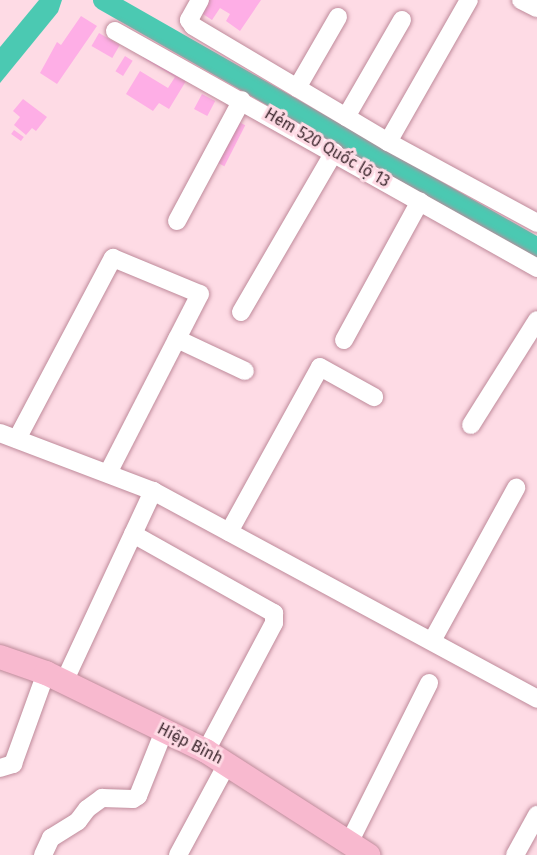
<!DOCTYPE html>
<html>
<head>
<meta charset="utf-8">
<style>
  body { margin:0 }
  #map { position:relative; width:537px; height:855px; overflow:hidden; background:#fedbe5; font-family:"Fira Sans",sans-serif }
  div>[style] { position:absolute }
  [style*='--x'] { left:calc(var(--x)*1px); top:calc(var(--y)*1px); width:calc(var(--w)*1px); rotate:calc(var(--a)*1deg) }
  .water>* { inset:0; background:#4bc9b2 }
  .canal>* { height:20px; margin:-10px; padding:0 10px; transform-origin:10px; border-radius:10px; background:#4bc9b2 }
  .building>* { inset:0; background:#feaee6; transform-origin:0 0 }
  .roads { filter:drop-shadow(0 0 2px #be8a9a) drop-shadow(0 0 2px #be8a9a) }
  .minor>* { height:18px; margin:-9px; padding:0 9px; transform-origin:9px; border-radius:9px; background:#fff }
  .major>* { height:24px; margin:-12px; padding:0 12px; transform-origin:12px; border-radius:12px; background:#f8b9cf }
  span { translate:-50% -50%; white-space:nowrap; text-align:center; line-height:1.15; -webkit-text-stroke:6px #fedbe5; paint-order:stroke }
  .street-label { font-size:16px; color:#3d272e }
</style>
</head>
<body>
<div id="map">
  <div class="water">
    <div style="clip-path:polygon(39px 0,62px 0,58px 12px,0 83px,0 47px)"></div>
  </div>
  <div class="canal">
    <div style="--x:103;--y:0;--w:500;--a:29.7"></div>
  </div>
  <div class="building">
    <div style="clip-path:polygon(195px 0,261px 0,240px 31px,226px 21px,230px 14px,220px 8px,212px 20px,191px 6px)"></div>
    <div style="clip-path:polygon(81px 16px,97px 26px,57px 84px,40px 73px,57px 42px,61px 45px)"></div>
    <div style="left:99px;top:33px;width:24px;height:15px;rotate:30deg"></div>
    <div style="clip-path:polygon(146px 53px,186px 81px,169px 109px,159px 103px,153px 111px,126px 94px,140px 71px,168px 88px,175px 77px,143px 58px)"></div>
    <div style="left:125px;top:56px;width:9px;height:18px;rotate:32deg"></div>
    <div style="left:202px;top:94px;width:15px;height:17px;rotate:28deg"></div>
    <div style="clip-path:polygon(23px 99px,47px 117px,36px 131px,32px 128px,26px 135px,14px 125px,20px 117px,13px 111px)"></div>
    <div style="left:239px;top:122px;width:7px;height:46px;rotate:27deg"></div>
    <div style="left:14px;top:130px;width:12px;height:5px;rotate:35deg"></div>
  </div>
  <div class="roads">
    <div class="minor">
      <div style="--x:200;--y:0;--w:23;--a:119"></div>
      <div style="--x:189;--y:20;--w:7;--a:56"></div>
      <div style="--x:193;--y:26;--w:227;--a:30.7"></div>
      <div style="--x:388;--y:142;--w:170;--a:28.5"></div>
      <div style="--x:521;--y:0;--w:18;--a:27"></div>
      <div style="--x:115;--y:31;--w:484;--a:29.3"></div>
      <div style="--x:297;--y:88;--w:82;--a:-60"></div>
      <div style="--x:346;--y:117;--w:112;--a:-60"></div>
      <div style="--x:388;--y:142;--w:163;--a:-60.3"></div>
      <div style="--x:177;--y:221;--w:137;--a:-61.8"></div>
      <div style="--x:241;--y:312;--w:185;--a:-59.8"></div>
      <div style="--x:177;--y:339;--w:75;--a:25.2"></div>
      <div style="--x:344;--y:340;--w:158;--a:-61.3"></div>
      <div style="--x:471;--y:425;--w:124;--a:-57.8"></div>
      <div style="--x:0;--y:433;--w:164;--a:20.8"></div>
      <div style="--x:153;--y:491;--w:437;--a:28.4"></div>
      <div style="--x:17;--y:439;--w:205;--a:-62.1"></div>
      <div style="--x:113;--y:258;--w:94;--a:22.5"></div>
      <div style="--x:200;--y:294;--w:201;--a:117.2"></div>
      <div style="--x:229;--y:532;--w:188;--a:-61.1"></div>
      <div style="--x:320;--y:367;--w:62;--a:29.1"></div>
      <div style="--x:133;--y:534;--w:162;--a:29.3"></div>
      <div style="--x:274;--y:613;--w:10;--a:90"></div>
      <div style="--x:274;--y:623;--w:145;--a:118"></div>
      <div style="--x:432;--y:641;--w:175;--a:-61.2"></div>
      <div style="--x:64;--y:682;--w:211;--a:-65"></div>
      <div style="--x:0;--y:768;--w:14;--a:-17"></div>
      <div style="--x:13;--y:764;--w:97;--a:-70.1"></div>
      <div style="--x:349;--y:843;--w:179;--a:-63.4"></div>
      <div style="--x:43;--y:855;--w:19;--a:-65"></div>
      <div style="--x:51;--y:838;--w:32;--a:-32"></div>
      <div style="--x:78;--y:821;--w:15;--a:-53"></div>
      <div style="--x:87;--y:809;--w:19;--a:-36"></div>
      <div style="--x:102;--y:798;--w:31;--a:2"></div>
      <div style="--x:133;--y:799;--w:6;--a:-31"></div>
      <div style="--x:138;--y:796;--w:70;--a:-68.2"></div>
      <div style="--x:178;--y:855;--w:103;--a:-61.7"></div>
      <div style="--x:515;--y:855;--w:46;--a:-61.2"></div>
    </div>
    <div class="major">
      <div style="--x:0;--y:657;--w:49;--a:19.2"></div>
      <div style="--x:46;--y:673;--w:178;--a:26"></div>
      <div style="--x:206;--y:751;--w:193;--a:32.7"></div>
    </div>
  </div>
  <div class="street-label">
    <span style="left:327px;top:148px;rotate:30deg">Hẻm 520 Quốc lộ 13</span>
    <span style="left:190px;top:744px;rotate:27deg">Hiệp Bình</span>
  </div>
</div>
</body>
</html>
